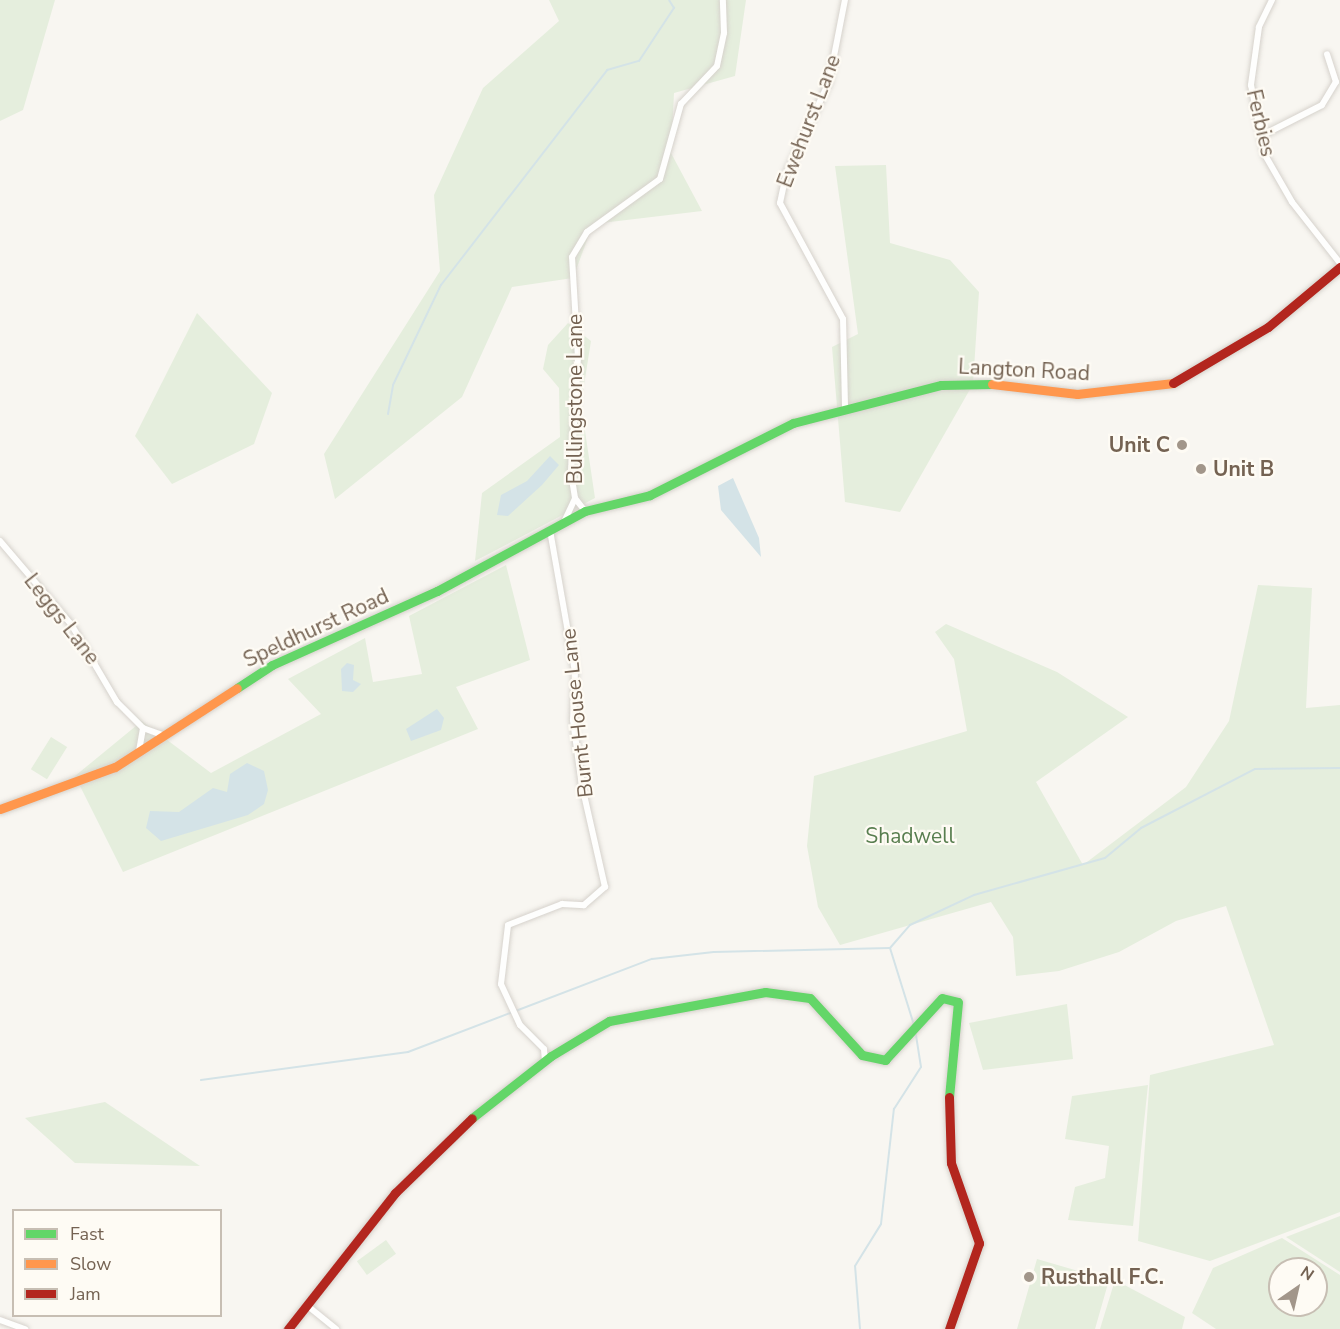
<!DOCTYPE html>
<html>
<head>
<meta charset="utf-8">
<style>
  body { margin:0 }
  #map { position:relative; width:1340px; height:1329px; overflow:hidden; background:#f8f6f1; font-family:"Nunito Sans",sans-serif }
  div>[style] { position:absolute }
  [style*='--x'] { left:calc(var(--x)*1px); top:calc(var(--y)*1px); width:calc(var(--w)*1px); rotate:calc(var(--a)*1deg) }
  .green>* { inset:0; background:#e5eedd; transform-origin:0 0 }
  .water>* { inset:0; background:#d4e3e7 }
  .stream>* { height:2px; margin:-1px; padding:0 1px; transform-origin:1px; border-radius:1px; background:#d4e3e7 }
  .roads { filter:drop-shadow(0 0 2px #d6d2cc) drop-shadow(0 0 2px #d6d2cc) }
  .street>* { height:6px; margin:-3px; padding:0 3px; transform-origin:3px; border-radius:3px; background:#fefefd }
  .fast>* { height:9px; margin:-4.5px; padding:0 4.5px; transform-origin:4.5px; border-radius:4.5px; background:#63d668 }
  .slow>* { height:9px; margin:-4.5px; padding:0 4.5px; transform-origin:4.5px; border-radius:4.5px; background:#ff974d }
  .jam>* { height:9px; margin:-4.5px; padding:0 4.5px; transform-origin:4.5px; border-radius:4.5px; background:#b3261e }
  .dots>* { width:16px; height:16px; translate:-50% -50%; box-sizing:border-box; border:3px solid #fefbf4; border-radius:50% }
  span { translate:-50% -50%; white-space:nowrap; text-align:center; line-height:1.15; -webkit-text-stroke:4.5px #fefbf4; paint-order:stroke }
  .street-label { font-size:21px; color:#746252 }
  .poi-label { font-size:21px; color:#746252; font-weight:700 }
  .right { translate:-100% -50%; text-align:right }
  .left { translate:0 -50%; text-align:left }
  .park-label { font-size:21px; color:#587e4f }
  .legend { position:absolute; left:12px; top:1209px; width:210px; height:108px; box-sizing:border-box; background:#fefbf4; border:2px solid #c7beb3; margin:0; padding:8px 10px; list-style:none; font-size:18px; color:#746252 }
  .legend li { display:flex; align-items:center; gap:12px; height:30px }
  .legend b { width:30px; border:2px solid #c7beb3 }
  .north { position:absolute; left:1268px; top:1257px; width:60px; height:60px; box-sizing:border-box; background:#fefbf4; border:2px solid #c7beb3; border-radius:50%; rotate:34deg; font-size:16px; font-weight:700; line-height:24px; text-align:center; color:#746252 }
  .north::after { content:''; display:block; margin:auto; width:21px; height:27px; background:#a2968a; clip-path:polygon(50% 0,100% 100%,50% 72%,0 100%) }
</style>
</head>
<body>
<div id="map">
  <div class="green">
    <div style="clip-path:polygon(0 0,55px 0,23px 110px,0 121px)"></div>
    <div style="clip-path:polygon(549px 0,746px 0,735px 76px,674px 93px,671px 153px,702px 211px,593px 224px,573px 278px,512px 287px,462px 397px,335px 499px,324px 454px,440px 271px,434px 195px,483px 88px,559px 21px)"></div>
    <div style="clip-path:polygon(886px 165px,890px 243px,950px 260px,979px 292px,973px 384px,900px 512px,845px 502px,832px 347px,858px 334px,835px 166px)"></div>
    <div style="clip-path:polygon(197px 313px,272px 393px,254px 444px,172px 484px,135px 436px)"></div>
    <div style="clip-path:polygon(568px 323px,591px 341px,581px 404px,595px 498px,475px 561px,482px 493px,560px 437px,559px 388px,543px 369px,548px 345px)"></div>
    <div style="clip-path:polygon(506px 565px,530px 660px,456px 687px,478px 729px,123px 872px,75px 776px,142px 721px,211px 773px,321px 714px,288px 679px,365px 638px,373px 682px,422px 674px,409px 616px)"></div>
    <div style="clip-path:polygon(1258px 585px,1312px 588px,1306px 708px,1340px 705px,1340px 1212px,1210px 1261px,1138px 1241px,1150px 1075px,1274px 1045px,1226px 906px,1176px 921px,1119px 952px,1059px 971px,1016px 976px,1013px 937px,991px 902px,840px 945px,818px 907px,807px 846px,814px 776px,967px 731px,954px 659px,935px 632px,946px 624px,1057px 672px,1128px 717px,1036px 782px,1083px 865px,1186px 787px,1229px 721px)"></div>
    <div style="left:51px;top:737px;width:19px;height:38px;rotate:32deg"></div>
    <div style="clip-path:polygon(1067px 1004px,1073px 1059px,983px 1070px,969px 1023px)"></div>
    <div style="clip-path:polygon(1148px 1085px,1133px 1226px,1068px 1220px,1075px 1187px,1105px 1178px,1109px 1146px,1065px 1139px,1072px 1096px)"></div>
    <div style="clip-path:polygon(105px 1102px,200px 1166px,75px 1163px,25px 1118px)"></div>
    <div style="clip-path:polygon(1340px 1216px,1340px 1272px,1286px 1237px)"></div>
    <div style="clip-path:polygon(evenodd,1282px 1238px,1340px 1275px,1340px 1329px,1216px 1329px,1192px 1313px,1213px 1268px,1282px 1238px,1280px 1269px,1316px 1269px,1316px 1305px,1280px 1305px,1280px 1269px)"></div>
    <div style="left:386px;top:1240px;width:17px;height:36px;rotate:54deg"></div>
    <div style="clip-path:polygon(1037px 1259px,1109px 1280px,1095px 1329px,1017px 1329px)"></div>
    <div style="clip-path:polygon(1115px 1280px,1185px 1317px,1182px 1329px,1100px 1329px)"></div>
  </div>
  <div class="water">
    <div style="clip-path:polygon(550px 456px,559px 465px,542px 485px,508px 516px,497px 515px,501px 495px,527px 481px)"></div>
    <div style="clip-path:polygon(733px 478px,759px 538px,761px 557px,721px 510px,718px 486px)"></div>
    <div style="clip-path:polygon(347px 663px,354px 665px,353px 680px,361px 684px,353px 692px,342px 691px,341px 669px)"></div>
    <div style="clip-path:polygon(437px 709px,444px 718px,441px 730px,411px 741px,406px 729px)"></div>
    <div style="clip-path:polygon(247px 763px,264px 771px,268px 790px,264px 804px,248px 815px,161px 841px,146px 828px,150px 811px,179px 812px,213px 788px,227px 792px,230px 774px)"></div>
  </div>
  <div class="stream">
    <div style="--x:388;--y:414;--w:29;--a:-80"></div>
    <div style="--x:393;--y:385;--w:111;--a:-64.4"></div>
    <div style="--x:441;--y:285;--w:272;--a:-52.3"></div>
    <div style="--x:607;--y:70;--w:33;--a:-16"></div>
    <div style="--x:639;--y:61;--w:64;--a:-56.6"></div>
    <div style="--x:674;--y:8;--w:9;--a:-122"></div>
    <div style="--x:890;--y:948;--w:30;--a:-49"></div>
    <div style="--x:910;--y:925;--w:71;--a:-25.1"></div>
    <div style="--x:974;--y:895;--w:136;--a:-15.8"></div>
    <div style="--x:1105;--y:858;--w:47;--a:-39.8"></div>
    <div style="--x:1141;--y:828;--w:128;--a:-27.4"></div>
    <div style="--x:1255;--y:769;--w:85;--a:-0.7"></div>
    <div style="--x:201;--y:1080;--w:209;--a:-7.7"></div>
    <div style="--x:408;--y:1052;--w:261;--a:-20.9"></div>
    <div style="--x:652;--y:959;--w:62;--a:-6.4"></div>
    <div style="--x:714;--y:952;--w:176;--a:-1.3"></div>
    <div style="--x:890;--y:948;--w:81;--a:72.7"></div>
    <div style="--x:860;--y:1329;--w:63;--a:-94.5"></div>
    <div style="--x:855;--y:1266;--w:49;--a:-58.2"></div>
    <div style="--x:881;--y:1224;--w:116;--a:-83.6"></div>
    <div style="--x:894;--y:1109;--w:50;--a:-57.3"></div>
    <div style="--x:921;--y:1067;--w:36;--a:-99"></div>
  </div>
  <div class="roads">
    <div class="street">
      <div style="--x:1272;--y:0;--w:30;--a:116"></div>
      <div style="--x:1259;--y:27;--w:59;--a:97.9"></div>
      <div style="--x:1251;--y:85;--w:71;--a:78.7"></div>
      <div style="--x:1265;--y:155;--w:54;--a:60.1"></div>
      <div style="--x:1292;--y:202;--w:78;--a:51.8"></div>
      <div style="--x:1261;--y:136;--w:68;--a:-26.9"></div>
      <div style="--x:1322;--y:105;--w:27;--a:-59"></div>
      <div style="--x:1336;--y:82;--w:29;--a:-108"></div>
      <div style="--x:845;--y:406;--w:87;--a:-91.3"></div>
      <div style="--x:843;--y:319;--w:132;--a:-118.5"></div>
      <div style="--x:780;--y:203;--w:30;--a:-78"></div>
      <div style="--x:786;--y:174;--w:102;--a:-64.9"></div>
      <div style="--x:829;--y:82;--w:84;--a:-79"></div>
      <div style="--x:585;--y:511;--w:16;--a:-128"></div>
      <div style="--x:575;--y:498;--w:26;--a:-99"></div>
      <div style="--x:571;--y:472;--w:114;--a:-86.5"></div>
      <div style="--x:578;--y:358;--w:101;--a:-93.4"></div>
      <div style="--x:572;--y:257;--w:29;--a:-59"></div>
      <div style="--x:587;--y:232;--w:90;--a:-36"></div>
      <div style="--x:660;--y:179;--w:78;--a:-74.4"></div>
      <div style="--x:681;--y:104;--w:52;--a:-46.5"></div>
      <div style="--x:717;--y:66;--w:34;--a:-78"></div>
      <div style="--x:724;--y:33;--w:33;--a:-92"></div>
      <div style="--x:564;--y:522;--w:26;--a:-65"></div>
      <div style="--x:0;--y:541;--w:109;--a:49.5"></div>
      <div style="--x:71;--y:624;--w:91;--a:59.5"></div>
      <div style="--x:117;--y:702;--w:37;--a:45"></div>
      <div style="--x:143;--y:728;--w:20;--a:20"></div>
      <div style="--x:139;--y:751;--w:23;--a:-80"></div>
      <div style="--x:545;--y:1061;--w:12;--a:-95"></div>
      <div style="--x:544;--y:1049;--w:34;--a:-135"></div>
      <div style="--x:520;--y:1025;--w:45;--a:-114.9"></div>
      <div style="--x:501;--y:984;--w:59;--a:-83.2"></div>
      <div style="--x:508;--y:925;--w:58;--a:-21.3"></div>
      <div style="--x:562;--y:904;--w:22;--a:3"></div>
      <div style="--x:584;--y:905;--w:28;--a:-41"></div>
      <div style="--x:605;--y:887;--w:104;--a:-102.8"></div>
      <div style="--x:582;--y:786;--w:67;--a:-97.8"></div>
      <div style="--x:573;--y:720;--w:48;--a:-87.6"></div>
      <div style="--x:575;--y:672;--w:144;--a:-100"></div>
      <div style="--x:309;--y:1307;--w:35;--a:39"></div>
      <div style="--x:0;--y:1320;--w:27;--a:20"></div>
    </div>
    <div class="fast">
      <div style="--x:237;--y:688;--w:42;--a:-33.3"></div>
      <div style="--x:272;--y:665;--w:181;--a:-24.2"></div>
      <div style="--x:437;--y:591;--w:168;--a:-28.4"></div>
      <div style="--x:585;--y:511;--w:67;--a:-13.8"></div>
      <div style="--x:650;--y:495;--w:160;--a:-26.7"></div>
      <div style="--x:793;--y:423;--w:153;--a:-14.4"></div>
      <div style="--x:941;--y:385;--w:51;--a:-1.1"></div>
      <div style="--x:472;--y:1118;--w:100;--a:-38.1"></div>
      <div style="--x:551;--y:1056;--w:68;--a:-31.1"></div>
      <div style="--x:609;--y:1021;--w:159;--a:-10.5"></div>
      <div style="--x:765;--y:992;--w:45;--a:7.6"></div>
      <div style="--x:810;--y:998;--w:77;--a:47.6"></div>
      <div style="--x:862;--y:1055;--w:24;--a:12"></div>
      <div style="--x:885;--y:1060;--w:84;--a:-47.4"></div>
      <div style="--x:942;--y:998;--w:16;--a:14"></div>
      <div style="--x:958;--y:1002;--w:95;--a:95.4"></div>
    </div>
    <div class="slow">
      <div style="--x:992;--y:384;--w:86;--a:6.7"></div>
      <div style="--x:1077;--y:394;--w:97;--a:-6.5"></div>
      <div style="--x:0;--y:809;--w:122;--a:-20.1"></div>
      <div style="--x:115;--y:767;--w:145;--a:-32.9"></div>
    </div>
    <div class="jam">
      <div style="--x:1173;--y:383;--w:110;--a:-30.5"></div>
      <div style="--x:1268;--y:327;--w:94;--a:-39.8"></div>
      <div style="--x:949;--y:1097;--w:66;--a:88.3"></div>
      <div style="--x:951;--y:1163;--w:85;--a:70.7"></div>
      <div style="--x:979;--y:1243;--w:91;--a:109.2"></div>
      <div style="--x:288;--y:1329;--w:173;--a:-51.8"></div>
      <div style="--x:395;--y:1193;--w:107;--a:-44.2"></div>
    </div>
  </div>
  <div class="dots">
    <div style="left:1182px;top:445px;background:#a2968a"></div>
    <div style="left:1201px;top:469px;background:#a2968a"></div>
    <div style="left:1029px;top:1277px;background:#a2968a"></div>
  </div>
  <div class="street-label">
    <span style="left:809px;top:121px;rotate:-69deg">Ewehurst Lane</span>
    <span style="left:1261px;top:123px;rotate:77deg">Ferbies</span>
    <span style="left:1024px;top:370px;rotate:3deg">Langton Road</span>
    <span style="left:575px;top:399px;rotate:-90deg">Bullingstone Lane</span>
    <span style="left:62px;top:619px;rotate:52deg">Leggs Lane</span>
    <span style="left:316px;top:628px;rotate:-25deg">Speldhurst Road</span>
    <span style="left:577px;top:713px;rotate:-96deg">Burnt House Lane</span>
  </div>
  <div class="poi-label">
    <span class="right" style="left:1170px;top:445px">Unit C</span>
    <span class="left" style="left:1213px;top:469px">Unit B</span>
    <span class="left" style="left:1041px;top:1277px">Rusthall F.C.</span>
  </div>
  <div class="park-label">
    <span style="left:910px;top:836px">Shadwell</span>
  </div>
  <ul class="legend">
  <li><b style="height:8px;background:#63d668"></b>Fast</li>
  <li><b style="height:8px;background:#ff974d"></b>Slow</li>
  <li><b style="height:8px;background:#b3261e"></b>Jam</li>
  </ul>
  <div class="north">N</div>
</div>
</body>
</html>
